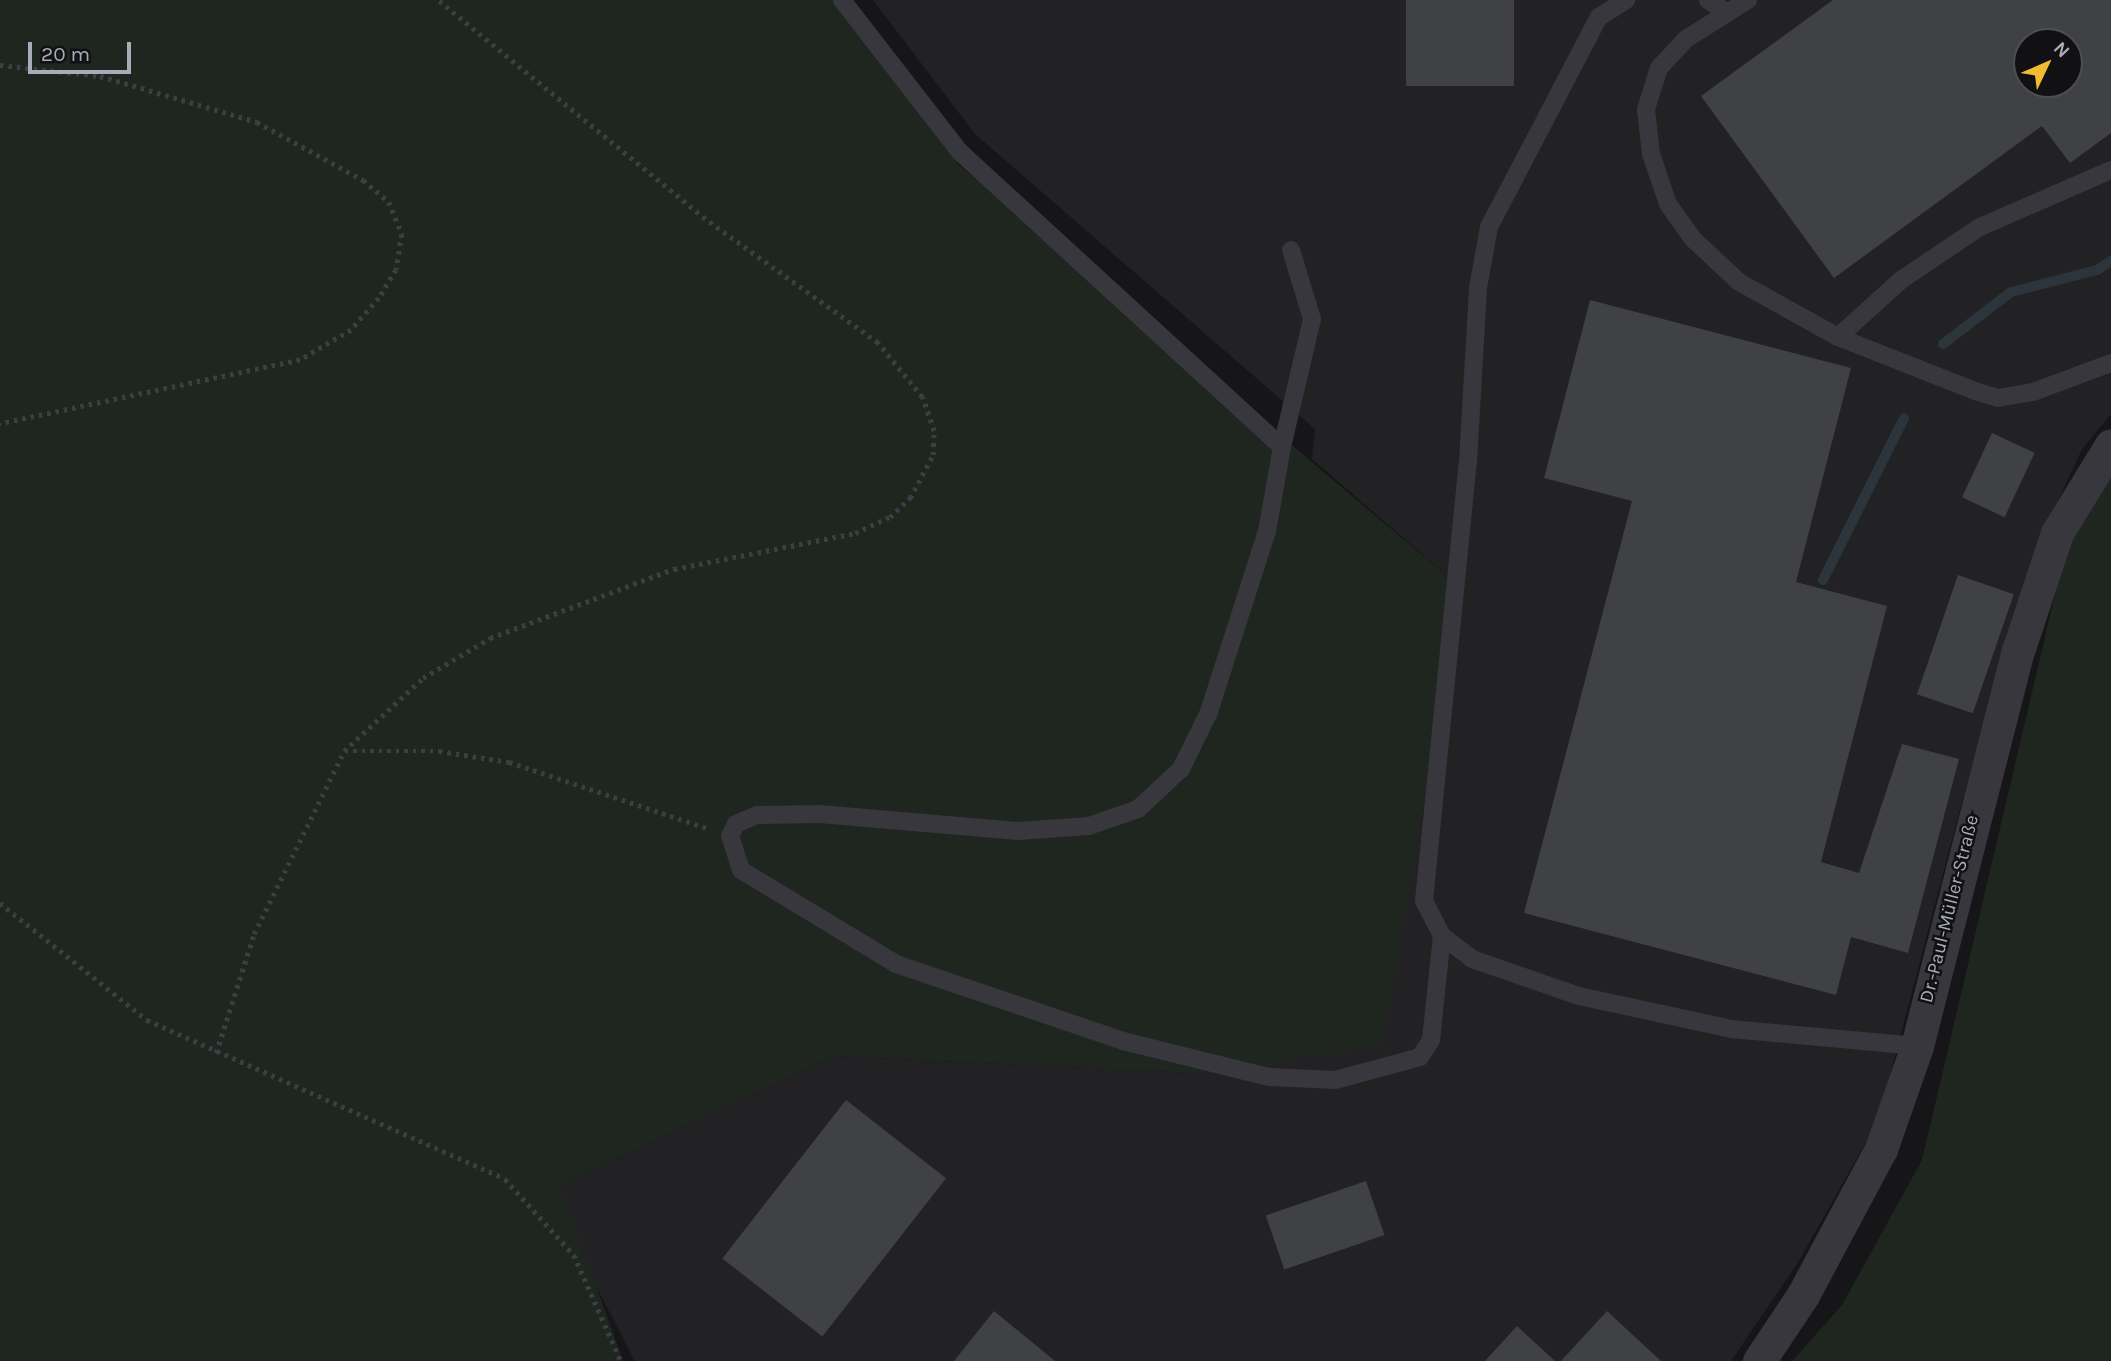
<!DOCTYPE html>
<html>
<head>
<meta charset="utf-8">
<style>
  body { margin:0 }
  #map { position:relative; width:2111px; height:1361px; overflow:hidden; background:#161618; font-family:Karla,sans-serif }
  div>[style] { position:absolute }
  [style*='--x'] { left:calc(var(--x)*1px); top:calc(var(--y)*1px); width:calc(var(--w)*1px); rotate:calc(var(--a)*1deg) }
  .built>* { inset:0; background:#222225 }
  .green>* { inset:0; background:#1e261f }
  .stream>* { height:10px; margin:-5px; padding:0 5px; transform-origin:5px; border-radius:5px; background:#2c343c }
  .building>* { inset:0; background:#404145; transform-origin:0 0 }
  .path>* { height:4.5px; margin-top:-2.25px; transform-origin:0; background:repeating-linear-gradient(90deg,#3d3e44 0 3.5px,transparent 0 8.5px) }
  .service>* { height:18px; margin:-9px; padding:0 9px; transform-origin:9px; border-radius:9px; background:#37373d }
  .minor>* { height:33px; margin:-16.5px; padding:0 16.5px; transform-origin:16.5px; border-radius:16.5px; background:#37373d }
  span { translate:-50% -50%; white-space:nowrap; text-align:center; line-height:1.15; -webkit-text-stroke:5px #111113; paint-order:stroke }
  .street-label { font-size:19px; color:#a7acb8 }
  .north { position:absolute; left:2013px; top:28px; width:70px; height:70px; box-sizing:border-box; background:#111113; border:2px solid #4d4f55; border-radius:50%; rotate:46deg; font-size:19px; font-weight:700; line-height:28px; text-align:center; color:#a7acb8 }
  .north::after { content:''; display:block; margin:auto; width:24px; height:32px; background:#f3bb32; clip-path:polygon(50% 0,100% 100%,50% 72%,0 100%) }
  .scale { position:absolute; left:28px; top:42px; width:103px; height:32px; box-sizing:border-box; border:4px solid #a7acb8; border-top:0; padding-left:9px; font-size:21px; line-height:24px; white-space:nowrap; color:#a7acb8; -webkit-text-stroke:5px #111113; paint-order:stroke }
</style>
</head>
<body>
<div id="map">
  <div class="built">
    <div style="clip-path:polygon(evenodd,873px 0,2111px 0,2111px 414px,2082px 449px,2044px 531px,1960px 809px,1878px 1121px,1797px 1264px,1731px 1361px,635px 1361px,587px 1269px,560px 1185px,834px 1056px,1195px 1073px,1459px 586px,1312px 459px,1315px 429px,975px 134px,873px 0,2027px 42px,2069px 42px,2069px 84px,2027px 84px,2027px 42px)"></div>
  </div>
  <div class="green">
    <div style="clip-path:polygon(0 0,836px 0,958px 164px,1459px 586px,1383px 1046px,1195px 1073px,834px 1056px,560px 1185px,623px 1361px,0 1361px)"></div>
    <div style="clip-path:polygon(2111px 477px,2111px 1361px,1792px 1361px,1842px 1305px,1922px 1160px,2068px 539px)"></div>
  </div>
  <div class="stream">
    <div style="--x:1943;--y:344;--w:86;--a:-37.4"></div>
    <div style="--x:2011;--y:292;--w:89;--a:-14.3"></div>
    <div style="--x:2097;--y:270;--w:17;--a:-33"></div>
    <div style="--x:1823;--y:580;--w:181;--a:-63.4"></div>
  </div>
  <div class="building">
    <div style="left:1406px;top:0;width:108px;height:86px"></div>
    <div style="clip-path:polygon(evenodd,1833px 0,2111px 0,2111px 133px,2070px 163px,2042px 126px,1834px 278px,1701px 96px,1833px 0,2027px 42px,2069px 42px,2069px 84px,2027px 84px,2027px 42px)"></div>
    <div style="clip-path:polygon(1590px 300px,1851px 368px,1796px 582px,1887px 606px,1821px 862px,1859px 873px,1902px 744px,1959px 759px,1908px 953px,1851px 937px,1836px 995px,1524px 913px,1632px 501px,1544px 478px)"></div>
    <div style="left:1992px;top:433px;width:47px;height:71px;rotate:25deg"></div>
    <div style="left:1958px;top:575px;width:59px;height:126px;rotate:19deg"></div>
    <div style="left:846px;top:1100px;width:127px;height:201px;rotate:38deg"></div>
    <div style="left:1366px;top:1181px;width:57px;height:106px;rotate:71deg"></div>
    <div style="clip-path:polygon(994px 1311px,1055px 1361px,954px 1361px)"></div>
    <div style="clip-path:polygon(1607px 1311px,1661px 1361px,1561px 1361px)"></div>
    <div style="clip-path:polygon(1517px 1326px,1555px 1361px,1485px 1361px)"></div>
  </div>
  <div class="path">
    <div style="--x:0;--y:65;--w:101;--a:6.3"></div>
    <div style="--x:100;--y:76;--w:164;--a:16.3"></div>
    <div style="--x:257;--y:122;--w:121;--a:28.7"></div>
    <div style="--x:363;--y:180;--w:34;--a:40"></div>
    <div style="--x:389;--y:202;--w:35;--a:68"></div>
    <div style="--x:402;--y:234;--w:36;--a:99"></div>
    <div style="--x:396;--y:270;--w:33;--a:121"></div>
    <div style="--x:379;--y:298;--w:43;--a:131.2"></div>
    <div style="--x:351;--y:330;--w:59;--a:149.5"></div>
    <div style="--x:300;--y:360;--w:307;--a:168"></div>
    <div style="--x:345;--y:751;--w:94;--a:0"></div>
    <div style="--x:439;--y:751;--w:71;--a:8.9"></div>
    <div style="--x:509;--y:762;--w:208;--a:18.5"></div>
    <div style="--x:0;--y:903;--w:188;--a:38.5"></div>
    <div style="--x:147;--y:1020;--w:392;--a:23.9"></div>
    <div style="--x:505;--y:1179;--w:103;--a:47.8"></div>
    <div style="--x:574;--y:1255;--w:116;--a:66.1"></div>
    <div style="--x:216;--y:1053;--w:125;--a:-72.3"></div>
    <div style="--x:254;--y:934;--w:204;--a:-63.8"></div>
    <div style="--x:344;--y:751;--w:108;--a:-42.7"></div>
    <div style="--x:423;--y:678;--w:78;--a:-30.8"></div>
    <div style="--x:490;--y:638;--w:197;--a:-20.6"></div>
    <div style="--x:674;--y:569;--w:185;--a:-11.2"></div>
    <div style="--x:855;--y:533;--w:38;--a:-25"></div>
    <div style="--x:890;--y:517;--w:28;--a:-44"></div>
    <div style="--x:910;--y:498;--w:49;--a:-61.9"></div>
    <div style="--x:933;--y:455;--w:24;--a:-88"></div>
    <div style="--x:934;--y:431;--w:36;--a:-109"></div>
    <div style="--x:922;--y:397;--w:70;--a:-129.2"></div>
    <div style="--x:878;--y:343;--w:213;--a:-144.4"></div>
    <div style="--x:705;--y:219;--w:346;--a:-140.7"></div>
  </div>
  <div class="service">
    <div style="--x:842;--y:0;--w:192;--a:52.2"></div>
    <div style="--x:960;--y:152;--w:437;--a:42.5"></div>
    <div style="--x:1282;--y:447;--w:85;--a:100.1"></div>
    <div style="--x:1267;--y:531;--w:190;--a:107.8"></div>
    <div style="--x:1209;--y:712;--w:64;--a:116.2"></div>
    <div style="--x:1181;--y:769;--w:59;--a:137.1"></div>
    <div style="--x:1138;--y:809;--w:52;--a:160.9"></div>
    <div style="--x:1089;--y:826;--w:71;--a:176"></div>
    <div style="--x:1018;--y:831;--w:199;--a:-175.1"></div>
    <div style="--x:820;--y:814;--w:63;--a:179.1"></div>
    <div style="--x:757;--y:815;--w:23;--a:157"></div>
    <div style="--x:736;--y:824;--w:13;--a:117"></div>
    <div style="--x:730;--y:836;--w:36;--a:72"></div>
    <div style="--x:741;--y:870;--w:181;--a:31.2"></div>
    <div style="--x:896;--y:964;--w:240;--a:18.7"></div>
    <div style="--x:1123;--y:1041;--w:150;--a:13.9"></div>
    <div style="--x:1269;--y:1077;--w:66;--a:2.6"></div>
    <div style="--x:1335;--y:1080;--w:88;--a:-15.1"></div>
    <div style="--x:1420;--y:1057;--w:20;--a:-57"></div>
    <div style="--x:1431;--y:1040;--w:105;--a:-84"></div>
    <div style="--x:1442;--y:936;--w:38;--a:37"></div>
    <div style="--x:1472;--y:959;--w:113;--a:19.1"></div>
    <div style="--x:1579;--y:996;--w:156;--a:12.2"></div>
    <div style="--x:1731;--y:1029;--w:187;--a:5.2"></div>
    <div style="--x:1708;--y:0;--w:23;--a:34"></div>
    <div style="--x:1748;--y:0;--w:73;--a:147.8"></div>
    <div style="--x:1686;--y:39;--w:40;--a:133"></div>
    <div style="--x:1659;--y:68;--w:43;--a:107.6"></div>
    <div style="--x:1646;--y:109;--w:45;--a:83.7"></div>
    <div style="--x:1651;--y:154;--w:53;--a:71.2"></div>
    <div style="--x:1668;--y:204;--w:43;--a:54.5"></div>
    <div style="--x:1693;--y:239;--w:63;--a:43.1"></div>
    <div style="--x:1739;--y:282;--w:113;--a:29.1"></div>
    <div style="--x:1838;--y:337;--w:147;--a:21.5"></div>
    <div style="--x:1975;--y:391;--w:24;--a:17"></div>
    <div style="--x:1998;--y:398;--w:36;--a:-10"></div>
    <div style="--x:2033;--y:392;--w:83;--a:-20.4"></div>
    <div style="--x:1838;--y:337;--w:85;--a:-42.1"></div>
    <div style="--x:1901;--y:280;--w:95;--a:-33.9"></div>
    <div style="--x:1980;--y:227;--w:143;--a:-23.5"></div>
    <div style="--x:1282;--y:447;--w:131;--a:-76.8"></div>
    <div style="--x:1312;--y:319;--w:72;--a:-106.9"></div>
    <div style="--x:1442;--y:936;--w:39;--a:-117"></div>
    <div style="--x:1424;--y:901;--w:441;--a:-84.3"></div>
    <div style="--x:1468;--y:462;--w:174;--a:-86.7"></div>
    <div style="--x:1478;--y:288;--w:62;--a:-79.8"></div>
    <div style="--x:1489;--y:227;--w:237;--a:-62.4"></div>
    <div style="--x:1599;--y:17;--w:32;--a:-32"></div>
  </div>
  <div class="minor">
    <div style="--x:1759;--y:1361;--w:79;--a:-56.3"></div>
    <div style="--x:1803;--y:1295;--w:166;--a:-61.9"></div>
    <div style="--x:1881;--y:1149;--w:109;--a:-70.7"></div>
    <div style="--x:1917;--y:1046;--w:408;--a:-75.7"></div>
    <div style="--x:2018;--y:651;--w:124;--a:-71.7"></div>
    <div style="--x:2057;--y:533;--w:103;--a:-58.5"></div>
  </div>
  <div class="street-label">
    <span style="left:1950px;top:909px;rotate:-76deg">Dr.-Paul-Müller-Straße</span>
  </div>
  <div class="north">N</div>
  <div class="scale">20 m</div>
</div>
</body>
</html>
